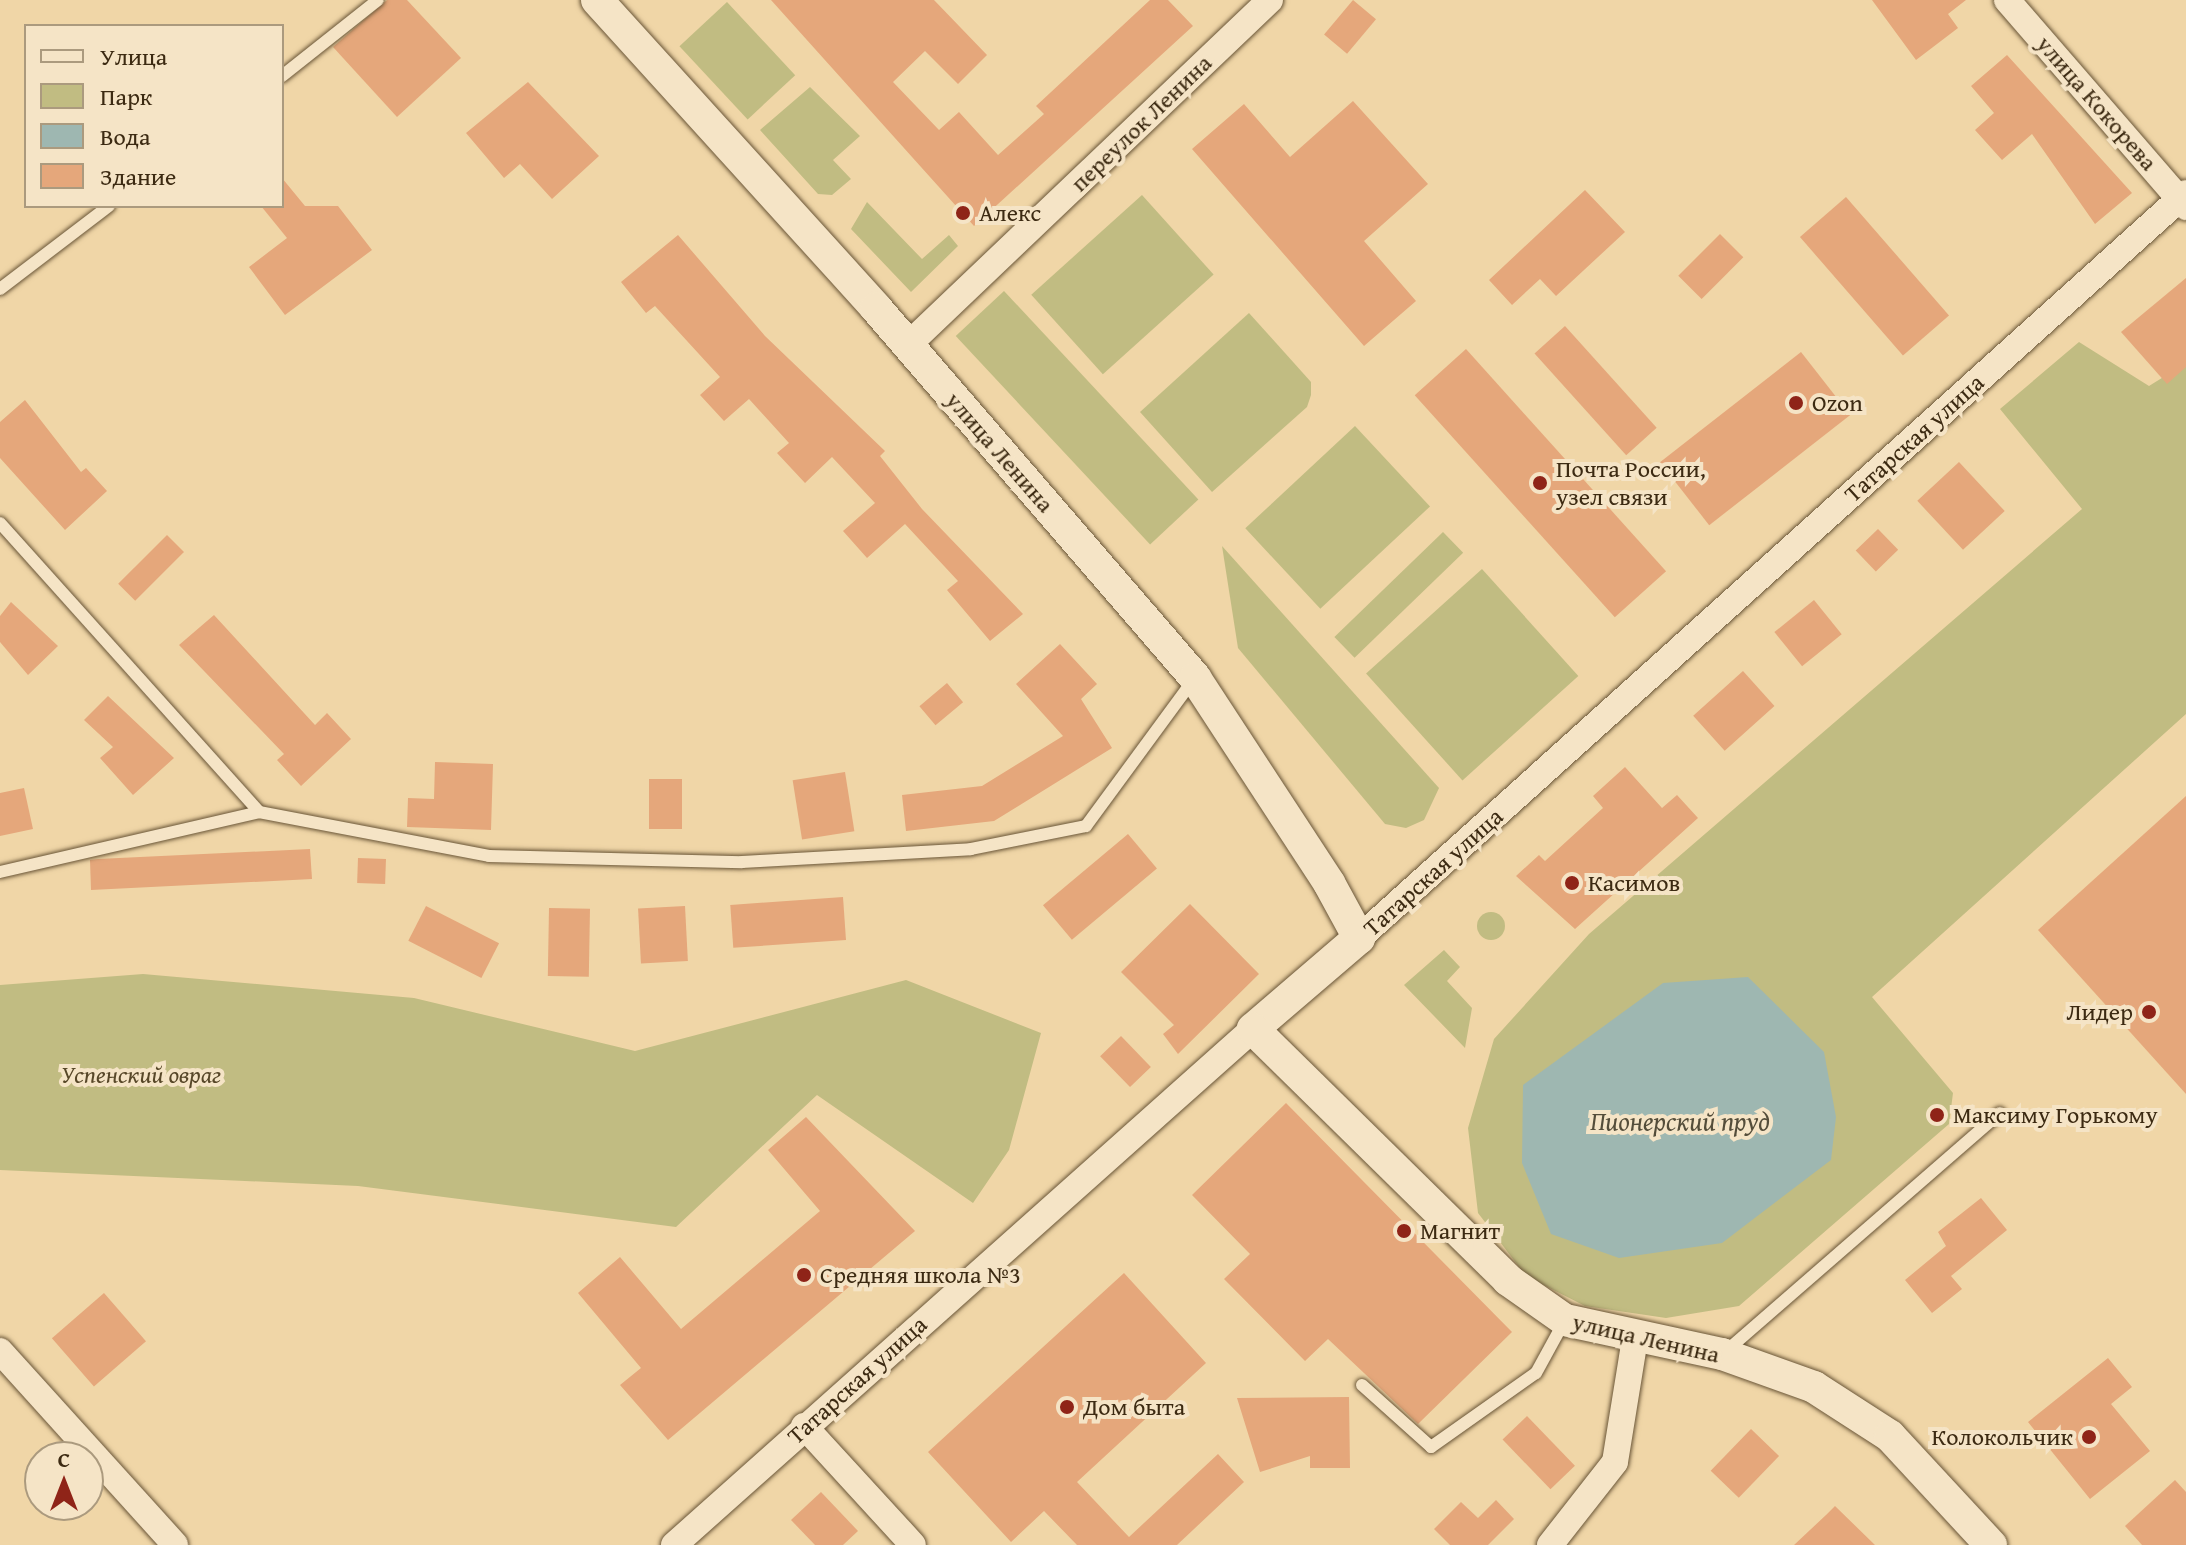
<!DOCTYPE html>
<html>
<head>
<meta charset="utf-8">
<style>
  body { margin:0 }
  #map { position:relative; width:2186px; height:1545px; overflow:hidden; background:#f0d6a7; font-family:"Gentium Book Plus",serif }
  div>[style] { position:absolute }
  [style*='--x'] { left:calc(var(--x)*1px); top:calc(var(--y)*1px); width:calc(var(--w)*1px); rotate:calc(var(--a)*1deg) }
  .green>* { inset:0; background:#c1bc82; transform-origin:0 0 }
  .round { border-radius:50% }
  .water>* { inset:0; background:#9eb7b1 }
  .building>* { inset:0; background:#e5a77b; transform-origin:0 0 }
  .roads { filter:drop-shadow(0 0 2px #695537) drop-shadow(0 0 2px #695537) }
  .service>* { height:12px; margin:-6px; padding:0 6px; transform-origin:6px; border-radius:6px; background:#f5e4c6 }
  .minor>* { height:26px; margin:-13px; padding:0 13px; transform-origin:13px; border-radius:13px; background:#f5e4c6 }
  .tertiary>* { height:32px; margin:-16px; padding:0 16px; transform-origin:16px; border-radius:16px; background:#f5e4c6 }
  .dots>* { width:22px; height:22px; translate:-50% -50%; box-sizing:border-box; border:4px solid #f5e4c6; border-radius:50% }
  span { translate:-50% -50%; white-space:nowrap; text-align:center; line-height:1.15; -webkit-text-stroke:8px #f5e4c6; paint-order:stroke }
  .street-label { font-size:24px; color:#3c2a12 }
  .poi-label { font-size:24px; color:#3c2a12 }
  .left { translate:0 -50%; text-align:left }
  .right { translate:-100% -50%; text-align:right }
  .park-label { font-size:24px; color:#574728; font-style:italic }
  .water-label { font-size:26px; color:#544d3a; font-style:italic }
  .legend { position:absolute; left:24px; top:24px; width:260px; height:184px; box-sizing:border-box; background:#f5e4c6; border:2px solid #ab9a7e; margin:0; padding:10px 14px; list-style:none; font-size:24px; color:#3c2a12 }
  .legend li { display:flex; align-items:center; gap:16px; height:40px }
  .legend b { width:40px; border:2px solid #ab9a7e }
  .north { position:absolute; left:24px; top:1441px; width:80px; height:80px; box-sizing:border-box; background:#f5e4c6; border:2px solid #ab9a7e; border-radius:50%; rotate:0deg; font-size:22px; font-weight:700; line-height:32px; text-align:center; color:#3c2a12 }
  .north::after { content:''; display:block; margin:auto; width:28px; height:36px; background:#8f2418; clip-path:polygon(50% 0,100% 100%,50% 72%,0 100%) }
</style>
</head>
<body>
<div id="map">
  <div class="green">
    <div style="left:727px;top:2px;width:100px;height:65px;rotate:47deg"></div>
    <div style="clip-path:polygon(810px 87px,860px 136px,833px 160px,851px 179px,832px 195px,818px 194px,760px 130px)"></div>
    <div style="left:1142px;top:195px;width:107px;height:149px;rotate:48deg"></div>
    <div style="clip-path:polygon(867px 202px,922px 259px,949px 235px,958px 246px,911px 292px,851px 229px)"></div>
    <div style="left:1004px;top:291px;width:285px;height:66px;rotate:47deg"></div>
    <div style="clip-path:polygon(1249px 313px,1311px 382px,1311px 395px,1307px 407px,1212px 492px,1140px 412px)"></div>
    <div style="clip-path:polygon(2079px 342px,2149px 386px,2186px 363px,2186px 714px,1872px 997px,1953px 1093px,1949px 1124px,1739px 1306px,1666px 1318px,1585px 1306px,1526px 1276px,1478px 1213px,1468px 1128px,1494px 1039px,1589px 934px,2082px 509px,2000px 409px)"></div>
    <div style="left:1355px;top:426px;width:110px;height:150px;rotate:47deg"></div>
    <div style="left:1443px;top:532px;width:29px;height:151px;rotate:46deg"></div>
    <div style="clip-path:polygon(1222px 546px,1439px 788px,1424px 820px,1406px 828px,1385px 824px,1238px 648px)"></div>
    <div style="left:1482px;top:569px;width:144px;height:156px;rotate:48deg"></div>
    <div class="round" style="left:1477px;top:912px;width:28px;height:28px"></div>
    <div style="clip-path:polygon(1444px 950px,1460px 967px,1447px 981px,1472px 1008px,1465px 1048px,1404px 985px)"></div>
    <div style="clip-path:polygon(143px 974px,414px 998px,635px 1051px,906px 980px,1041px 1033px,1009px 1150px,973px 1203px,817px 1095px,676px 1227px,358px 1186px,0 1170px,0 985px)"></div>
  </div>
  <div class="water">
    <div style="clip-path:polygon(1748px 977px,1824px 1052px,1836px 1117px,1831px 1160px,1722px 1243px,1619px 1258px,1551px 1234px,1522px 1163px,1523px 1085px,1663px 983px)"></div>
  </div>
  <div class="building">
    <div style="clip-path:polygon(387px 0,407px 0,461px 58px,397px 117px,333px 47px)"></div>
    <div style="clip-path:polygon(771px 0,934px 0,987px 55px,958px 84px,925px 51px,893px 82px,939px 130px,959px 112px,998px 155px,1044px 114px,1036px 106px,1150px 0,1168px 0,1193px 26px,974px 226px)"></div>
    <div style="left:1353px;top:0;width:30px;height:45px;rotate:40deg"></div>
    <div style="clip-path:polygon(1872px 0,1966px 0,1948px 14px,1958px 28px,1916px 60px)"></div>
    <div style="clip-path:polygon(2007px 55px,2132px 193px,2095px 224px,2032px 134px,2002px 160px,1975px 130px,1994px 113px,1971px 86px)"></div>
    <div style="clip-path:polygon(528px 82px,599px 156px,552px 199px,520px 164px,504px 178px,466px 133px)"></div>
    <div style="clip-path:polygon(1353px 101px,1428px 184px,1364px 241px,1416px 301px,1364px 346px,1192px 149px,1244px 104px,1290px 157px)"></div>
    <div style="clip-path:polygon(282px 178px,305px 206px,338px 206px,372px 250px,285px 315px,249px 267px,287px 238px,261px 206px,282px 206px)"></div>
    <div style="clip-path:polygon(1585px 190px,1625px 232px,1556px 296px,1540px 279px,1512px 305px,1489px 280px)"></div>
    <div style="left:1846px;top:197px;width:157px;height:61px;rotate:49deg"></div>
    <div style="left:1720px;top:234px;width:33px;height:59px;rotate:45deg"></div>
    <div style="clip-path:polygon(678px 235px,765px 336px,885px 451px,880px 456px,922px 509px,1023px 614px,990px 641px,947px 590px,958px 581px,905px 524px,867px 558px,843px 531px,875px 503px,832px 457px,805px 483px,777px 453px,789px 443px,749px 399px,724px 421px,700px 395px,720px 377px,655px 306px,646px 313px,621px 282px)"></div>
    <div style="clip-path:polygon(2186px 278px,2186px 367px,2167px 384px,2121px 332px)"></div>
    <div style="left:1565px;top:326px;width:137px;height:41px;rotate:48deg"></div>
    <div style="left:1466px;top:349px;width:299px;height:69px;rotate:48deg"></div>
    <div style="left:1801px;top:352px;width:80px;height:179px;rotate:52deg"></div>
    <div style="clip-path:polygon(25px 400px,81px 472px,86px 468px,107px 491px,65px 530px,0 458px,0 422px)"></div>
    <div style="left:1959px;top:462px;width:67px;height:57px;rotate:47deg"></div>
    <div style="left:1878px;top:529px;width:29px;height:31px;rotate:46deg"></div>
    <div style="left:167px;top:535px;width:24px;height:69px;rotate:45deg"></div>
    <div style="left:1814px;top:600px;width:44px;height:51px;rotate:51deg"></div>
    <div style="clip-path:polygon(11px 602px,58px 646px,28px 675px,0 642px,0 616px)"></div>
    <div style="clip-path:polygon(214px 615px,315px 725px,327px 713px,351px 739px,301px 786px,277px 760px,284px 754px,179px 645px)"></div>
    <div style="clip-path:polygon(1060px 644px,1097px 684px,1081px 699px,1112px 748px,994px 821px,906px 831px,902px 795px,982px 786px,1063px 736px,1016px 684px)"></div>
    <div style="left:1743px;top:671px;width:47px;height:67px;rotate:48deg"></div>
    <div style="left:947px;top:683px;width:25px;height:36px;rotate:50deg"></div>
    <div style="clip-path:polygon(108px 696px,174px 758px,133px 795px,100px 758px,113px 747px,84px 720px)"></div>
    <div style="clip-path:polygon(435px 762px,493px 764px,491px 830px,407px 827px,408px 798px,434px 799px)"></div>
    <div style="clip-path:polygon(1625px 767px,1662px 808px,1677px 795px,1698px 818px,1575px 929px,1516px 876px,1539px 855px,1545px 861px,1603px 808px,1593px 796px)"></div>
    <div style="left:845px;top:772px;width:60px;height:53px;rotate:81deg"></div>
    <div style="left:649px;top:779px;width:33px;height:50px"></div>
    <div style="clip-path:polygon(24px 788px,33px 829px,0 836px,0 793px)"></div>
    <div style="clip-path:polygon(2186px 796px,2186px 1094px,2038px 930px)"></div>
    <div style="left:1128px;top:834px;width:45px;height:111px;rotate:50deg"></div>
    <div style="clip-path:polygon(310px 849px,312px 879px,91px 890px,90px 860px,98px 859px)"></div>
    <div style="left:358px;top:858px;width:28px;height:25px;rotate:2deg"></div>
    <div style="left:843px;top:897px;width:43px;height:113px;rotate:86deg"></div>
    <div style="clip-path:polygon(1190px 904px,1259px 974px,1178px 1054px,1163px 1034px,1174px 1025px,1121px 972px)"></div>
    <div style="left:426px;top:906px;width:82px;height:39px;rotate:27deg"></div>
    <div style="left:685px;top:906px;width:55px;height:47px;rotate:87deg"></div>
    <div style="left:549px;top:908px;width:41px;height:68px;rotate:1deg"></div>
    <div style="left:1121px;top:1036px;width:43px;height:29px;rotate:46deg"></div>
    <div style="clip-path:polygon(1286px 1103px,1512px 1332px,1418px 1424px,1328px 1339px,1305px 1361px,1224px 1279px,1250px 1254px,1192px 1195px)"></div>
    <div style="clip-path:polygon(806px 1117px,915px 1231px,668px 1440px,620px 1385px,641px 1368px,578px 1293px,620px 1257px,681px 1329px,820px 1211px,768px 1150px)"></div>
    <div style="clip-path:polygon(1981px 1198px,2007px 1230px,1951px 1276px,1962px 1289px,1932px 1313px,1905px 1280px,1946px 1246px,1938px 1232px)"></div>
    <div style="clip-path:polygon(1124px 1273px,1206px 1363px,1077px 1482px,1129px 1537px,1218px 1454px,1244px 1482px,1177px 1545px,1077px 1545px,1044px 1511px,1011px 1542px,928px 1452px)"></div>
    <div style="left:104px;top:1293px;width:64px;height:69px;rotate:49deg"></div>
    <div style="clip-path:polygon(2108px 1358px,2132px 1387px,2111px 1404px,2150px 1451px,2090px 1499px,2028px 1422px)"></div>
    <div style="clip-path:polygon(1349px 1397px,1350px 1468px,1310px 1468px,1310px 1456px,1260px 1472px,1237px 1398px)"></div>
    <div style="left:1527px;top:1416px;width:69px;height:34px;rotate:46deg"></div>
    <div style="left:1751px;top:1429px;width:39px;height:58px;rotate:44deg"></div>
    <div style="clip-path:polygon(2175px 1480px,2186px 1492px,2186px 1545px,2142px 1545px,2125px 1526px)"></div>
    <div style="clip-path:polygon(821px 1492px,858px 1531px,843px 1545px,815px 1545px,791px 1520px)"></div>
    <div style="clip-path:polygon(1496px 1500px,1514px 1519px,1488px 1545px,1450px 1545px,1434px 1529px,1461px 1502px,1478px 1518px)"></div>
    <div style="clip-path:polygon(1835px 1506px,1875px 1545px,1794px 1545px,1826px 1515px)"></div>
  </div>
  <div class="roads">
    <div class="service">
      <div style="--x:282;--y:76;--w:122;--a:-38.4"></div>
      <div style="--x:0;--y:289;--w:137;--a:-37.3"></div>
      <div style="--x:0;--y:523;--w:388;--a:48.1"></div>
      <div style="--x:259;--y:812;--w:234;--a:10.8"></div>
      <div style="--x:489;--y:856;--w:253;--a:1.4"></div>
      <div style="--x:742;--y:862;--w:229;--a:-3.2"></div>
      <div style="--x:971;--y:849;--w:117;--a:-11.3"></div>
      <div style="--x:1086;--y:826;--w:182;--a:-53.7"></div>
      <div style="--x:0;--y:872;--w:266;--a:-13"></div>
      <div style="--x:1725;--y:1352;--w:364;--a:-41"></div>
      <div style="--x:1362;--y:1385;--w:93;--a:41.9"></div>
      <div style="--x:1431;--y:1447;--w:128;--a:-35.2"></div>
      <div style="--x:1536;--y:1373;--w:60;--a:-61.3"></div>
    </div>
    <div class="minor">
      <div style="--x:2007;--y:0;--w:274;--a:49.1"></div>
      <div style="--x:908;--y:345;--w:500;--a:-43.62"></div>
      <div style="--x:1359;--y:938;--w:1113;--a:-42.01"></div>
      <div style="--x:0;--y:1351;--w:261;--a:47.9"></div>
      <div style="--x:804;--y:1426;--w:161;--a:47.5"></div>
      <div style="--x:674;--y:1545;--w:776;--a:-41.71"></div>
      <div style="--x:1550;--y:1545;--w:105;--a:-51.9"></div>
      <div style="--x:1615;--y:1462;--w:126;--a:-80.8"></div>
    </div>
    <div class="tertiary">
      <div style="--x:597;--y:0;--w:416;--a:47.8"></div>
      <div style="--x:876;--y:308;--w:489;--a:49.2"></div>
      <div style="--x:1195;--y:678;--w:245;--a:56.8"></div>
      <div style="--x:1329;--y:883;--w:63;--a:61.4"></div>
      <div style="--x:1359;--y:938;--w:140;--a:139.4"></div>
      <div style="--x:1253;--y:1029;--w:358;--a:44.5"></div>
      <div style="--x:1508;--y:1280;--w:70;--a:35.1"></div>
      <div style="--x:1565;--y:1320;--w:161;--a:12.2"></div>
      <div style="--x:1722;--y:1354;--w:98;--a:19.7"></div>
      <div style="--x:1814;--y:1387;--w:90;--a:32.8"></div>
      <div style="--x:1890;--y:1436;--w:149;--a:47.2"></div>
    </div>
  </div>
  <div class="dots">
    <div style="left:963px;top:213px;background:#8f2418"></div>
    <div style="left:1796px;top:403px;background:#8f2418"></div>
    <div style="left:1540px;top:483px;background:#8f2418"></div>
    <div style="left:1572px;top:883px;background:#8f2418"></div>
    <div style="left:2149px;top:1012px;background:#8f2418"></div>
    <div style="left:1937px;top:1115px;background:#8f2418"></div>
    <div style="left:1404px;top:1231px;background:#8f2418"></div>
    <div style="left:804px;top:1275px;background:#8f2418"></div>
    <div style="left:1067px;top:1407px;background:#8f2418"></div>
    <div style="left:2089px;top:1437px;background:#8f2418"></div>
  </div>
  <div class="street-label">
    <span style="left:2097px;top:103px;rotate:49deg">улица Кокорева</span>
    <span style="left:1141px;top:123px;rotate:-44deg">переулок Ленина</span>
    <span style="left:1914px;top:438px;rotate:-42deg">Татарская улица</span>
    <span style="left:1000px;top:452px;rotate:49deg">улица Ленина</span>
    <span style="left:1433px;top:872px;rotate:-42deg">Татарская улица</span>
    <span style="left:1646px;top:1338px;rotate:13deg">улица Ленина</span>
    <span style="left:857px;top:1380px;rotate:-42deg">Татарская улица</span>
  </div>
  <div class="poi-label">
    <span class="left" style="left:979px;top:213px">Алекс</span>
    <span class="left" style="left:1812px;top:403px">Ozon</span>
    <span class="left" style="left:1556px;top:483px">Почта России,<br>узел связи</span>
    <span class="left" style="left:1588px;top:883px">Касимов</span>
    <span class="right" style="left:2133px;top:1012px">Лидер</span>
    <span class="left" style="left:1953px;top:1115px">Максиму Горькому</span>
    <span class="left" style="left:1420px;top:1231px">Магнит</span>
    <span class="left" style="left:820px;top:1275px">Средняя школа №3</span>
    <span class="left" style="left:1083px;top:1407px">Дом быта</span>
    <span class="right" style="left:2073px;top:1437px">Колокольчик</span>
  </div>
  <div class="park-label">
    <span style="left:141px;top:1075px">Успенский овраг</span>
  </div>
  <div class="water-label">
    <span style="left:1680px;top:1121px">Пионерский пруд</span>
  </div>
  <ul class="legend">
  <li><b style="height:10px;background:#f5e4c6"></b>Улица</li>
  <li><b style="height:22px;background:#c1bc82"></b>Парк</li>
  <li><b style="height:22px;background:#9eb7b1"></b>Вода</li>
  <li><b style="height:22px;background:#e5a77b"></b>Здание</li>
  </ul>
  <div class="north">С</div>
</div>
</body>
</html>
